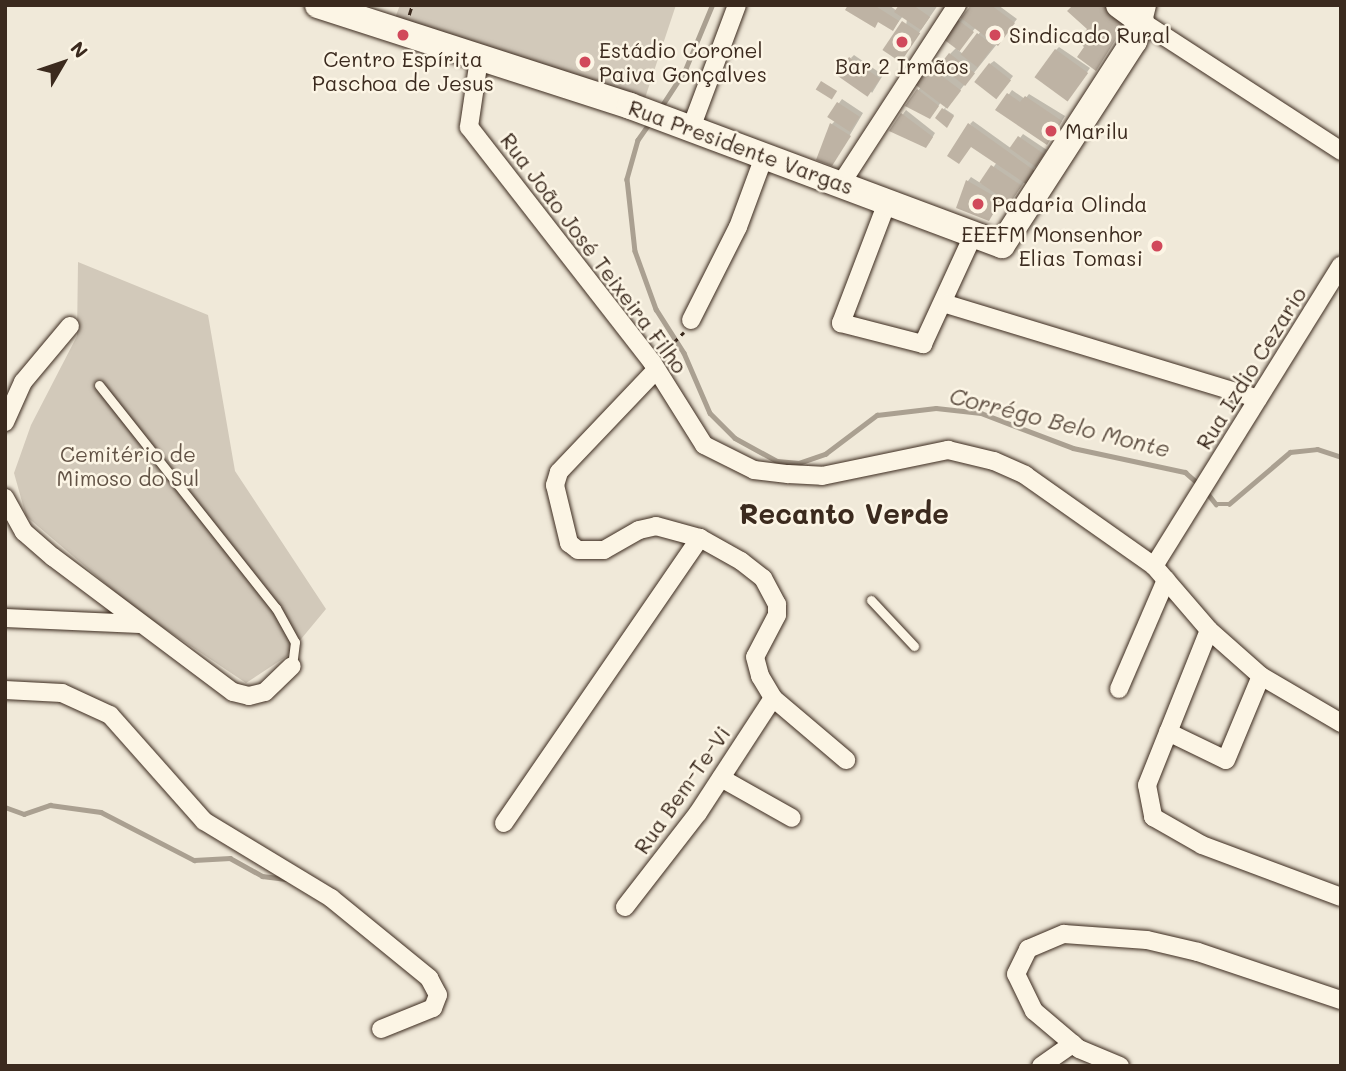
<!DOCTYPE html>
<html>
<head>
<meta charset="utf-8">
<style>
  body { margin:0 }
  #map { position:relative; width:1346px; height:1071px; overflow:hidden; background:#f0e9d9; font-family:Mali,sans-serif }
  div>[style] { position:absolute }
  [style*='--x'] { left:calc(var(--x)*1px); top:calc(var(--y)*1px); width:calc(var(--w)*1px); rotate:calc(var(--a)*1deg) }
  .green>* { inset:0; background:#d2c9ba }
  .shadow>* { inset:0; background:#0003 }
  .stream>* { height:4.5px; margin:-2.25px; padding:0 2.25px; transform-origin:2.25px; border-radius:2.25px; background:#aaa091 }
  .building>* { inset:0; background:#beb3a4; transform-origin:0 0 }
  .path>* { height:2.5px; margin-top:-1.25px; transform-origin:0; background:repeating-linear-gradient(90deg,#3b2a1e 0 7px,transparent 0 12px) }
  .roads { filter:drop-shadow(0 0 2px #3b2a1e) drop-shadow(0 0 2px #3b2a1e) }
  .service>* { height:9px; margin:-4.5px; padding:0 4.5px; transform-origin:4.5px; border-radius:4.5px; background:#fcf5e5 }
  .minor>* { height:18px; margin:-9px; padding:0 9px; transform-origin:9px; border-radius:9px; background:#fcf5e5 }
  .primary>* { height:26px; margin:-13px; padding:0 13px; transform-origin:13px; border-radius:13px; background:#fcf5e5 }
  .dots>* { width:19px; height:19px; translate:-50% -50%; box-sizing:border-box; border:4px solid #fcf5e5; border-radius:50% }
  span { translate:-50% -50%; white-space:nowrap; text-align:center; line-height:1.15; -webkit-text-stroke:5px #fcf5e5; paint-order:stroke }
  .poi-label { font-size:21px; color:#3b2a1e }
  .left { translate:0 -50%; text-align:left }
  .right { translate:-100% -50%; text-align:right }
  .street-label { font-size:21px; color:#3b2a1e }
  .park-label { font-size:21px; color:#615245 }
  .water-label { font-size:23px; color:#625346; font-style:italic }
  .district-label { font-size:28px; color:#3b2a1e; font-weight:700 }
  .frame { position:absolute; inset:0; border:7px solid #3b2a1e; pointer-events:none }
  .north { position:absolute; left:28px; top:28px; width:70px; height:70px; -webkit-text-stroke:5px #fcf5e5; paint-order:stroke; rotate:51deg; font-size:19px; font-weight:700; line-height:28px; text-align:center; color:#3b2a1e }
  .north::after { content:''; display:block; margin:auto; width:24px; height:32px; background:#3b2a1e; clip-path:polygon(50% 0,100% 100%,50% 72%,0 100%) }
</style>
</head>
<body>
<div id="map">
  <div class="green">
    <div style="clip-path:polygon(400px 5px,676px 5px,641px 110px,395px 18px)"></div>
    <div style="clip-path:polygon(78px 262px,208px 315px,235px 471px,326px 609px,287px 656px,246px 683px,134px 608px,26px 516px,14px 473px,31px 425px,77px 336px)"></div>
  </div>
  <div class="shadow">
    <div style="clip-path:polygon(851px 5px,889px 5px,897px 11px,901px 5px,938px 5px,901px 59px,907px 19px,903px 16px,893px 29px)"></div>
    <div style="clip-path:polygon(evenodd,973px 5px,998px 5px,1017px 19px,945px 109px,954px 115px,947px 126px,944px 109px,946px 107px,941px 102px,933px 114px,907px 105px,921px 87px,931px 62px,963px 82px,950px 54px,957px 47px,959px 21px,973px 5px,976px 27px,981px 31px,963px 54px,958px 50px,976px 27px)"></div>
    <div style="clip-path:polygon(1059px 47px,1090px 68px,1071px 95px,1056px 50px)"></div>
    <div style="clip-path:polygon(854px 55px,883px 75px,872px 93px,851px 58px)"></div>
    <div style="clip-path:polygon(994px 61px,1013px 76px,1000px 93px,990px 64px)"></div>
    <div style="clip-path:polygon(1012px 90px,1025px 99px,1029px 94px,1065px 116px,1050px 140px,998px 110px)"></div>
    <div style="clip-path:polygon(842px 99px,863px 113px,835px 160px,832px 124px,836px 120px,829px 117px)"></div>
    <div style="clip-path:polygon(906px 110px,935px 133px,929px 143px,891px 131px)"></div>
    <div style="clip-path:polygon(973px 121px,1012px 149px,1023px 134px,1047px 150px,1013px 198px,1003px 197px,992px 215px,958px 207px,968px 181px,971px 177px,982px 184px,997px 162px,970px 124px)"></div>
  </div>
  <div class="stream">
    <div style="--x:661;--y:107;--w:44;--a:-57"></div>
    <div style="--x:685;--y:70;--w:70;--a:-67.4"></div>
    <div style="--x:650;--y:123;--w:21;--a:125"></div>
    <div style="--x:638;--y:140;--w:41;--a:105.8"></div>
    <div style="--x:627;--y:179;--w:72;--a:83.7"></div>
    <div style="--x:635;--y:251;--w:62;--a:70.1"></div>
    <div style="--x:656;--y:309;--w:52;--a:57.5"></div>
    <div style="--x:684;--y:353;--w:65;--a:66.6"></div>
    <div style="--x:710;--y:413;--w:35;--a:45"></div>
    <div style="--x:735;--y:438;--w:48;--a:28.7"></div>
    <div style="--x:777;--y:461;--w:22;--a:5"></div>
    <div style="--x:799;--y:463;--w:28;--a:-19"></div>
    <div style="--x:825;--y:454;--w:65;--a:-36.9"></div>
    <div style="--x:877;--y:415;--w:59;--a:-6.8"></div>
    <div style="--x:936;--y:408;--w:45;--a:6.3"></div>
    <div style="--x:981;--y:413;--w:98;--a:20.8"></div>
    <div style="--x:1073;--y:448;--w:115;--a:12.1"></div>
    <div style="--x:1185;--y:472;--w:18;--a:41"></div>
    <div style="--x:1205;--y:490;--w:18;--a:52"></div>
    <div style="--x:1216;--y:504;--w:13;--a:0"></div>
    <div style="--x:1229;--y:504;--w:80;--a:-40.4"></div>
    <div style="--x:1290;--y:452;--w:27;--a:-6"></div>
    <div style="--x:1317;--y:449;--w:25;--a:18"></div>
    <div style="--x:5;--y:807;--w:20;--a:20"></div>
    <div style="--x:24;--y:814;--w:28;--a:-19"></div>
    <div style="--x:50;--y:805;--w:51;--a:7.8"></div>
    <div style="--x:101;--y:812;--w:105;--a:27.3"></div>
    <div style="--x:194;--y:860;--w:36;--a:-3"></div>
    <div style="--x:230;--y:858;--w:37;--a:29"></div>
    <div style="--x:262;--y:876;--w:24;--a:7"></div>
  </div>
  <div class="building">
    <div style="clip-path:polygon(848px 5px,874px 5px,899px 21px,893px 31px,878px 22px,875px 28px,845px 10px)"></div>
    <div style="clip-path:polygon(899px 5px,913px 5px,930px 17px,921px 30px,894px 12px)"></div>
    <div style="clip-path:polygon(971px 5px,991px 5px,1015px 23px,998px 46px,961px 18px)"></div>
    <div style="clip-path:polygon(1073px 5px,1111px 5px,1126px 23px,1096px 71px,1077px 57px,1084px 47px,1078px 41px,1087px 29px,1067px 11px)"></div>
    <div style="left:958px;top:20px;width:20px;height:24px;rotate:37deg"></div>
    <div style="left:902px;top:21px;width:22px;height:35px;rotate:34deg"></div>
    <div style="left:977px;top:33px;width:21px;height:27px;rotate:37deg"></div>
    <div style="left:1055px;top:49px;width:41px;height:35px;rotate:36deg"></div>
    <div style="left:949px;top:53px;width:33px;height:16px;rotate:38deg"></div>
    <div style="left:849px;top:57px;width:38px;height:22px;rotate:35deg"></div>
    <div style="left:989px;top:63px;width:28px;height:24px;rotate:38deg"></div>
    <div style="left:926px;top:64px;width:44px;height:23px;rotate:37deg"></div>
    <div style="left:821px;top:81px;width:19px;height:10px;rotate:32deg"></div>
    <div style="clip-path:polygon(917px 89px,939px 106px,930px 119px,905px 106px)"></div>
    <div style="clip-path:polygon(1007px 93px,1020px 102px,1025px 96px,1062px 121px,1047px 145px,995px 110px)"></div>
    <div style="left:837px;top:102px;width:27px;height:18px;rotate:33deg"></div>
    <div style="clip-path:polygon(942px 108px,954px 116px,947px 128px,935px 118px)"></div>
    <div style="clip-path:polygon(901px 113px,933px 137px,926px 148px,889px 131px)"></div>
    <div style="clip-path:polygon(830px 123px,851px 136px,832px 166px,816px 160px)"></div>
    <div style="clip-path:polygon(968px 123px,1035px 171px,1026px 184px,971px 147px,959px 164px,947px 156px)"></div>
    <div style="left:1018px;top:136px;width:32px;height:15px;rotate:35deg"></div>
    <div style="left:991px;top:165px;width:37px;height:21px;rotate:34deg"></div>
    <div style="clip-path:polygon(966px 180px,1001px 200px,989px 221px,956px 208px)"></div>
  </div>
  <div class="path">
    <div style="--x:409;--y:15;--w:10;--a:-73"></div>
    <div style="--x:664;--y:352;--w:28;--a:-45"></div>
  </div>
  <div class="roads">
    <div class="service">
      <div style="--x:99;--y:385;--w:285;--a:51.6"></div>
      <div style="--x:276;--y:608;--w:39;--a:61"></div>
      <div style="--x:295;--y:642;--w:24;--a:97"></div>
      <div style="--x:871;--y:600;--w:63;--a:46.9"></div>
    </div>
    <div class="minor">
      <div style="--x:1141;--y:21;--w:239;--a:33"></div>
      <div style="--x:479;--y:59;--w:69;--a:98.4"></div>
      <div style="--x:469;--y:127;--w:298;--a:52.1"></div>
      <div style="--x:652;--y:362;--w:98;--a:57.9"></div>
      <div style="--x:704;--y:445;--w:56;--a:26.6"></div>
      <div style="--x:754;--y:470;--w:34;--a:7"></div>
      <div style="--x:788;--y:474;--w:34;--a:3"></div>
      <div style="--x:822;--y:476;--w:129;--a:-11.7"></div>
      <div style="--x:948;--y:450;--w:47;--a:13.4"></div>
      <div style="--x:994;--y:461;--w:34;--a:24"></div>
      <div style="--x:1025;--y:475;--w:158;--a:35.2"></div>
      <div style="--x:1154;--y:566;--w:84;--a:49.3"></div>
      <div style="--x:1209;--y:630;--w:69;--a:41.5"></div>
      <div style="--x:1261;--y:676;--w:93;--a:30.4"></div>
      <div style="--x:691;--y:128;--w:131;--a:-69.5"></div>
      <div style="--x:842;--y:182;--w:211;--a:-57"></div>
      <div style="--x:888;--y:200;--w:132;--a:110.9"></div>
      <div style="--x:841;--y:323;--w:85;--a:14.4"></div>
      <div style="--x:923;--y:344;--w:122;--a:-65.3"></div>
      <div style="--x:943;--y:303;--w:329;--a:16.9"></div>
      <div style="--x:691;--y:320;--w:104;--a:-63.2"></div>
      <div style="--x:738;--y:227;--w:78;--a:-69.7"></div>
      <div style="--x:656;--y:370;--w:141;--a:133.6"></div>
      <div style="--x:559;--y:472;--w:14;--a:107"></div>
      <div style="--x:555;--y:485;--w:60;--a:76.4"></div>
      <div style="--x:569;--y:543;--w:11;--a:38"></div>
      <div style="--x:578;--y:550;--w:26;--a:0"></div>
      <div style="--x:604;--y:550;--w:40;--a:-29.7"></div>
      <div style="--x:639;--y:530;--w:17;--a:-13"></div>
      <div style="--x:656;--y:526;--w:46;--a:15.3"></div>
      <div style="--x:700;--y:538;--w:47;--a:29.3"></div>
      <div style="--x:741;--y:561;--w:28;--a:38"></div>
      <div style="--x:763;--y:578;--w:30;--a:62"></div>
      <div style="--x:777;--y:604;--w:11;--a:90"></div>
      <div style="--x:777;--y:615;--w:47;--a:117.6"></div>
      <div style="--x:755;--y:657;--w:20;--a:75"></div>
      <div style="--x:760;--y:676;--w:26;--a:59"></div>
      <div style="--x:773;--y:698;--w:96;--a:40.3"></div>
      <div style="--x:5;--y:422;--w:44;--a:-65.8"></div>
      <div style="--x:23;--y:382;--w:73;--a:-50"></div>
      <div style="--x:5;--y:498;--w:39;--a:61"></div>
      <div style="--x:24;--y:532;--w:38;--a:41"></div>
      <div style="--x:53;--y:557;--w:225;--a:36.9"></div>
      <div style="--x:233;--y:692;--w:16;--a:14"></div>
      <div style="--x:249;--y:696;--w:16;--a:-14"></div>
      <div style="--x:265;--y:692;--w:37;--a:-44"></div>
      <div style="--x:1154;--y:566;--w:354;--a:-58.1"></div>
      <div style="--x:5;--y:618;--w:135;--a:2.5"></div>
      <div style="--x:1209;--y:630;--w:167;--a:111.8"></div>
      <div style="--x:1147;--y:785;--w:33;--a:79"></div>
      <div style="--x:1153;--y:817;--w:56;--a:29.7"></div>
      <div style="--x:1202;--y:845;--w:148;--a:20.5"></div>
      <div style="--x:1119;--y:689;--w:119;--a:-66.7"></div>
      <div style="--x:5;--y:690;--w:57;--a:3"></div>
      <div style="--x:62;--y:693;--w:53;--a:24.6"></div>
      <div style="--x:110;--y:715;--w:142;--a:48.4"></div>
      <div style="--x:204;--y:821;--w:149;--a:31.2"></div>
      <div style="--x:331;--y:898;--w:127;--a:39.2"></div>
      <div style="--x:429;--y:978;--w:19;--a:62"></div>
      <div style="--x:438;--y:995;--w:14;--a:111"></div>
      <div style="--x:433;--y:1008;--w:56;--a:158"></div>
      <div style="--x:1168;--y:732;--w:64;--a:25.8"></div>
      <div style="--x:1226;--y:760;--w:91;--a:-67.4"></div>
      <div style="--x:721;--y:778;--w:81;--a:29.4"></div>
      <div style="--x:504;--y:823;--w:346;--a:-55.5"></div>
      <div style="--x:625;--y:907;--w:119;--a:-52.2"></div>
      <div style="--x:698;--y:813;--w:137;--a:-56.9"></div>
      <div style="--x:1041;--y:1066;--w:39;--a:-35"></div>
      <div style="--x:1120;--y:1066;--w:44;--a:-157.5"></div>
      <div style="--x:1079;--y:1049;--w:59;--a:-139.8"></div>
      <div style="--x:1034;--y:1011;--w:41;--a:-115.9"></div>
      <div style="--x:1016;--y:974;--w:28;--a:-64"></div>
      <div style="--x:1028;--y:949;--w:39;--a:-23"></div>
      <div style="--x:1064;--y:934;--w:83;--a:4.1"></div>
      <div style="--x:1147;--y:940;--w:52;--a:13.2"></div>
      <div style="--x:1198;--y:952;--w:151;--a:18.6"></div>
    </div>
    <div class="primary">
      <div style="--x:318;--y:5;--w:328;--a:17.9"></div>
      <div style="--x:630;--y:106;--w:397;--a:20.5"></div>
      <div style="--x:1002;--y:245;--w:243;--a:-57.1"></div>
      <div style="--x:1134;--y:41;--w:37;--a:-76"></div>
      <div style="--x:1119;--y:5;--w:27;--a:36"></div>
    </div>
  </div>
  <div class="dots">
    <div style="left:403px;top:35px;background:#d1495b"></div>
    <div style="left:995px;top:35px;background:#d1495b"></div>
    <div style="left:902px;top:42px;background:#d1495b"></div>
    <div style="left:585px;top:62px;background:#d1495b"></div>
    <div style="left:1051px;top:131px;background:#d1495b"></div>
    <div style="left:978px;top:204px;background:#d1495b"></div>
    <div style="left:1157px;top:246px;background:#d1495b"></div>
  </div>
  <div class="poi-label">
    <span class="left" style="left:1009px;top:35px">Sindicado Rural</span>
    <span class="left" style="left:599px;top:62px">Estádio Coronel<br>Paiva Gonçalves</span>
    <span style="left:403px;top:71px">Centro Espírita<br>Paschoa de Jesus</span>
    <span style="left:902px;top:66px">Bar 2 Irmãos</span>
    <span class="left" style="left:1065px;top:131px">Marilu</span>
    <span class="left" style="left:992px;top:204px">Padaria Olinda</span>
    <span class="right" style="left:1143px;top:246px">EEEFM Monsenhor<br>Elias Tomasi</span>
  </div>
  <div class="street-label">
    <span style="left:741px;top:147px;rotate:20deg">Rua Presidente Vargas</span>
    <span style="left:594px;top:253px;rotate:53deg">Rua João José Teixeira Filho</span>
    <span style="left:1251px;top:368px;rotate:-58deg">Rua Izdio Cezario</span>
    <span style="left:682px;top:790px;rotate:-55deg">Rua Bem-Te-Vi</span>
  </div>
  <div class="park-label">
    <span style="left:128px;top:466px">Cemitério de<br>Mimoso do Sul</span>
  </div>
  <div class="water-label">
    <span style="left:1060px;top:422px;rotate:14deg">Corrégo Belo Monte</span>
  </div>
  <div class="district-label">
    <span style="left:844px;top:513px">Recanto Verde</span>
  </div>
  <div class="frame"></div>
  <div class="north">N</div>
</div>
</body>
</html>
